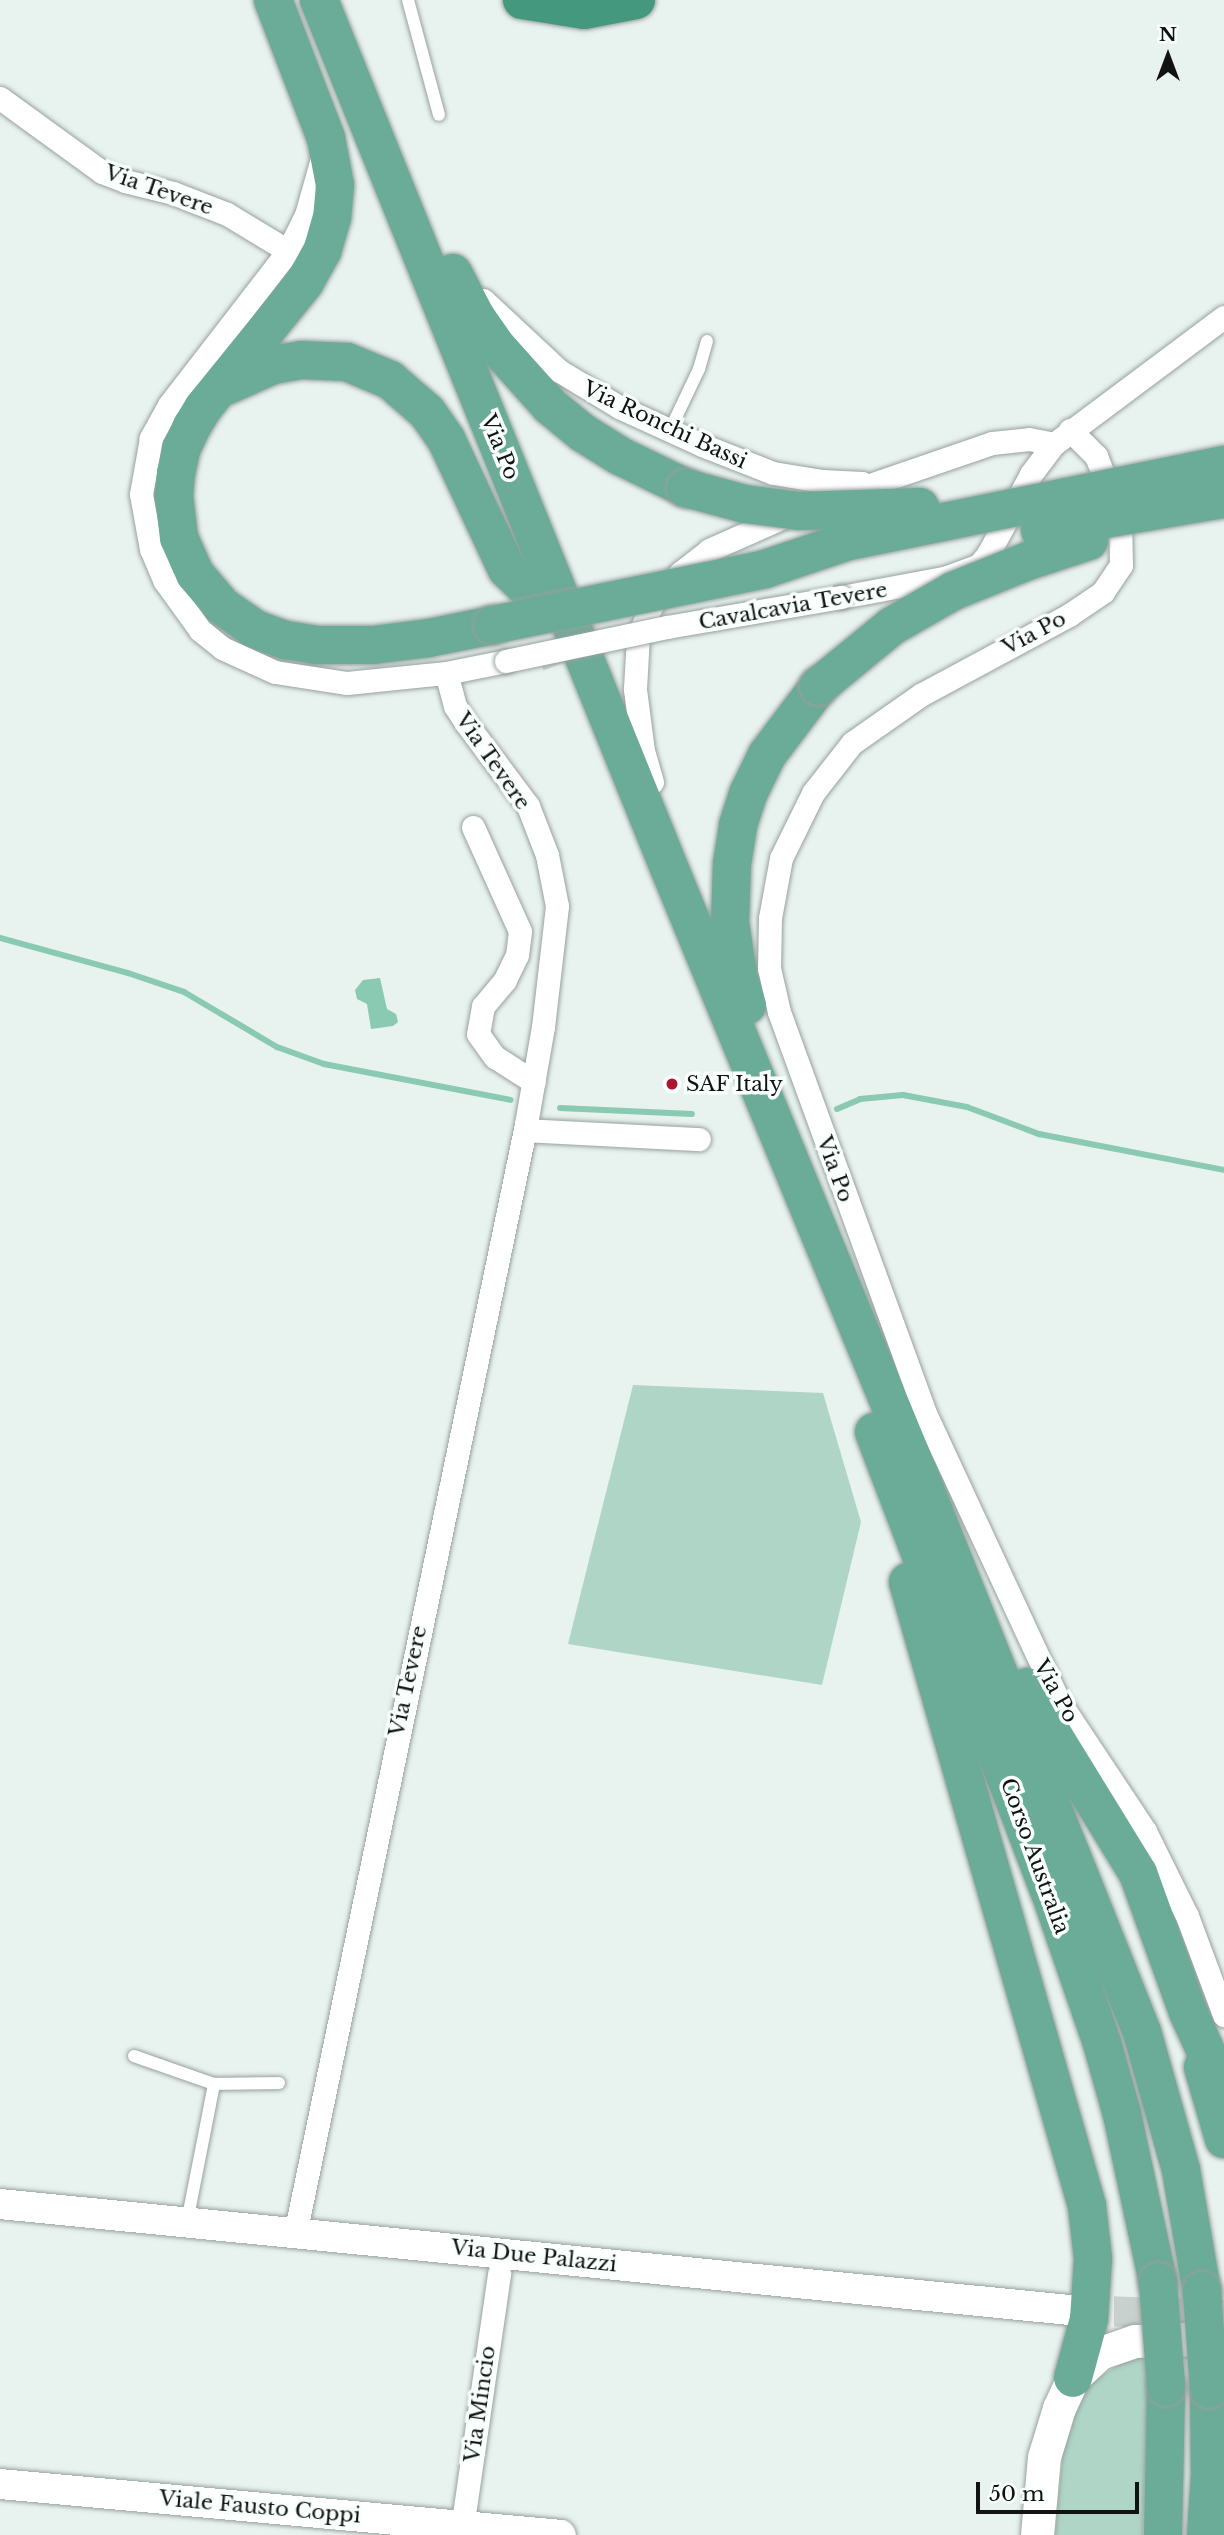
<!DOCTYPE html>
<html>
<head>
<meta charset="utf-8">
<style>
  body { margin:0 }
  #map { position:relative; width:1224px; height:2535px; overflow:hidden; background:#e8f2ee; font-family:"Libre Baskerville",serif }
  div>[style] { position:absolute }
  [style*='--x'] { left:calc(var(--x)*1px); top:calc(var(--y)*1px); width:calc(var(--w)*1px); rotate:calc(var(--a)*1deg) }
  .green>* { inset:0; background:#afd5c6 }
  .water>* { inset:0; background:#8ac9b2 }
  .stream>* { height:6px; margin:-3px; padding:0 3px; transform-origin:3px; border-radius:3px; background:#8ac9b2 }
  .tertiary-tunnel>* { height:30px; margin-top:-15px; transform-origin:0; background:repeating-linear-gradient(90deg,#c8d1cd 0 30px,transparent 0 45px) }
  .trunk-tunnel>* { height:38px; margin-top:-19px; transform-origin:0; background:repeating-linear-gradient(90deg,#c8d1cd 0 38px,transparent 0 57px) }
  .roads { filter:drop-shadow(0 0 2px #97a19d) drop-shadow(0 0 2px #97a19d) }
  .service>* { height:12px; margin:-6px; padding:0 6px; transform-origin:6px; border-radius:6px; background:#fff }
  .minor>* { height:23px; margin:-11.5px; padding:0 11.5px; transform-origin:11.5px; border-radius:11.5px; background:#fff }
  .tertiary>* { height:30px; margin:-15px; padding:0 15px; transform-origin:15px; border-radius:15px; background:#fff }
  .secondary>* { height:33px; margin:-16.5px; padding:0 16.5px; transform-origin:16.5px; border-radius:16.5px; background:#fff }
  .trunk>* { height:38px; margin:-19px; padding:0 19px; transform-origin:19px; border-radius:19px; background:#6aac97 }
  .motorway>* { height:38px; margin:-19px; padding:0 19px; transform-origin:19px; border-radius:19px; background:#44987d }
  .bridges { filter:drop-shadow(0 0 2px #97a19d) drop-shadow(0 0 2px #97a19d) }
  .minor-bridge>* { height:23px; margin:-11.5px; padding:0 11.5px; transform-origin:11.5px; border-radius:11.5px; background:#fff }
  .trunk-bridge>* { height:38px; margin:-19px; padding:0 19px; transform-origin:19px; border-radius:19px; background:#6aac97 }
  .dots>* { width:19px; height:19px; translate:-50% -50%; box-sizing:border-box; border:4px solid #f8fffc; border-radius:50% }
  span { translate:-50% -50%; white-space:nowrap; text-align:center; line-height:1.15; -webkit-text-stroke:7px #f8fffc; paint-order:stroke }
  .street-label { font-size:21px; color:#101312 }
  .poi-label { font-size:21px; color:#101312 }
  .left { translate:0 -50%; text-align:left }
  .north { position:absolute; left:1133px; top:21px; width:70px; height:70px; -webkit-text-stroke:5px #f8fffc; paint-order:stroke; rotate:0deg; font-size:19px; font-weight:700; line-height:28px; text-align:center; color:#101312 }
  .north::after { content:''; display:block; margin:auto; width:24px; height:32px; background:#101312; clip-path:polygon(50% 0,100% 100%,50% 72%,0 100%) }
  .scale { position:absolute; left:976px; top:2482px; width:163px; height:32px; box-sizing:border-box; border:4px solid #101312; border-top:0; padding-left:9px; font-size:21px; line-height:24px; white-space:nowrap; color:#101312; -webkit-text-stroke:5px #f8fffc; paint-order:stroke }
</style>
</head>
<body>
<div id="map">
  <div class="green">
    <div style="clip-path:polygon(633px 1385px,823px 1393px,861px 1522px,822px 1685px,568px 1644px)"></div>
    <div style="clip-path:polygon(1149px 2355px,1143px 2535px,1055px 2535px,1064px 2437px,1089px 2384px,1124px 2361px)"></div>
  </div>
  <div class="water">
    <div style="clip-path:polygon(380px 978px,387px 1009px,396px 1014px,398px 1022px,393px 1026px,371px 1029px,367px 1004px,357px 999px,355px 990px,363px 980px)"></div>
  </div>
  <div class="stream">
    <div style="--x:0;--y:938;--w:133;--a:15.3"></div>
    <div style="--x:128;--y:973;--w:59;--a:18.7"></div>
    <div style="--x:184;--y:992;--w:108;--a:30.6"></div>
    <div style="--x:277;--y:1047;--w:50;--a:19.9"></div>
    <div style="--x:324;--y:1064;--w:190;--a:10.9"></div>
    <div style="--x:560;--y:1108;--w:132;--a:2.6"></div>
    <div style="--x:837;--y:1109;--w:25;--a:-23"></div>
    <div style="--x:860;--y:1099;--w:43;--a:-5.3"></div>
    <div style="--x:903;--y:1095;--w:65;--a:10.6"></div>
    <div style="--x:967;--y:1107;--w:77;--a:20.6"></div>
    <div style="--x:1039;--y:1134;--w:188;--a:11"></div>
  </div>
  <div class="tertiary-tunnel">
    <div style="--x:1069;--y:2310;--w:155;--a:1.8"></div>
  </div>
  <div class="trunk-tunnel">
    <div style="--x:532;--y:593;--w:76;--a:67.5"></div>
  </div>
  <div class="roads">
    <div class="service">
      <div style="--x:408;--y:0;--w:119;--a:74.9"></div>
      <div style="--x:670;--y:430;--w:68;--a:-64.6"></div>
      <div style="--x:699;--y:369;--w:29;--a:-74"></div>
      <div style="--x:134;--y:2056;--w:85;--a:19.3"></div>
      <div style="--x:187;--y:2222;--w:141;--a:-78.9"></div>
      <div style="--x:214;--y:2084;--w:65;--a:-0.9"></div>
    </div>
    <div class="minor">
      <div style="--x:0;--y:98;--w:126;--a:36"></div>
      <div style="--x:102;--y:172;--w:25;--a:21"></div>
      <div style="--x:125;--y:181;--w:49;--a:14"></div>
      <div style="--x:173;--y:193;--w:58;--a:21.3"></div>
      <div style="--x:227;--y:214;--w:71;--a:31.2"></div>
      <div style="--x:323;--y:155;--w:62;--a:105.8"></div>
      <div style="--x:306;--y:215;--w:40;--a:116.6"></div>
      <div style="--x:288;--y:251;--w:195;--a:127.7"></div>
      <div style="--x:169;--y:405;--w:38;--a:119"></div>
      <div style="--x:151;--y:438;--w:57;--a:100.1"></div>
      <div style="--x:141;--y:494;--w:56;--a:79.7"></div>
      <div style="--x:151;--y:549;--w:34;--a:67"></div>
      <div style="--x:164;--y:580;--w:62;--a:54.2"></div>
      <div style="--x:200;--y:630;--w:28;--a:39"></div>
      <div style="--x:222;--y:648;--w:58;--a:24.4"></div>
      <div style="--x:275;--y:672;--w:73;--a:8.7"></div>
      <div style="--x:347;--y:683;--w:100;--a:-5.8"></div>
      <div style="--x:446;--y:673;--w:61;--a:-11.3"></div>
      <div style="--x:483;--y:300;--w:103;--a:43"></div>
      <div style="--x:558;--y:370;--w:71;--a:31.2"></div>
      <div style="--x:619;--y:407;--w:91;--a:24.6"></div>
      <div style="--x:702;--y:445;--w:76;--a:21.5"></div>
      <div style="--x:773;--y:473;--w:50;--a:9.3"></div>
      <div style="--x:822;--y:481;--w:40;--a:2.9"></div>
      <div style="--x:1070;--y:430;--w:37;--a:45"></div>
      <div style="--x:1096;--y:456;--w:66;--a:68.5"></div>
      <div style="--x:1120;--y:517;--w:48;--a:88.8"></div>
      <div style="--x:1121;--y:565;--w:32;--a:124"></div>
      <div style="--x:1103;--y:592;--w:41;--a:145.9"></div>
      <div style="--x:1069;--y:615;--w:167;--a:151.7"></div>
      <div style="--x:922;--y:694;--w:85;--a:145"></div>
      <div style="--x:852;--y:743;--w:63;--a:128"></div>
      <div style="--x:813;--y:793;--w:72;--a:116.2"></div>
      <div style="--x:781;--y:858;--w:61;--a:100.4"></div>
      <div style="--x:770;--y:918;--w:50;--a:91.1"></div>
      <div style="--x:769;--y:968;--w:45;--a:77.2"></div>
      <div style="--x:779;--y:1012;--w:425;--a:70"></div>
      <div style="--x:924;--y:1411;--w:319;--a:65.1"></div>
      <div style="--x:1058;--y:1700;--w:157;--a:56.4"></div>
      <div style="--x:1145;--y:1831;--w:95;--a:63.7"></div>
      <div style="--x:1187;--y:1916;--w:106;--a:69.5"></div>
      <div style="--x:829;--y:499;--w:172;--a:-19"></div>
      <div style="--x:992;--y:443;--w:37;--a:-6"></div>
      <div style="--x:1029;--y:439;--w:25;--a:11"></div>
      <div style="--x:841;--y:597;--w:105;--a:-10.5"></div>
      <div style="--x:944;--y:578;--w:37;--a:-20"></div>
      <div style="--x:979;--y:565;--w:14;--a:-51"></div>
      <div style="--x:988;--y:554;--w:91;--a:-61.7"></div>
      <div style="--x:1031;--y:474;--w:38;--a:-53"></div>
      <div style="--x:1054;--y:444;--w:212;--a:-36.8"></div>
      <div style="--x:652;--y:782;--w:32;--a:-106"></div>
      <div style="--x:643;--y:751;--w:63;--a:-97.4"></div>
      <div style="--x:635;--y:689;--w:53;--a:-86.8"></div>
      <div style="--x:638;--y:636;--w:35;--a:-66"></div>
      <div style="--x:652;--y:604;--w:42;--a:-47.9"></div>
      <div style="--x:680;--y:573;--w:37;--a:-38"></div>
      <div style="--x:709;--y:550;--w:89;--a:-24"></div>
      <div style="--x:473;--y:827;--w:114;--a:65.7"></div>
      <div style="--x:520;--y:931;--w:24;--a:97"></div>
      <div style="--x:517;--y:955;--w:28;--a:116"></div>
      <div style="--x:505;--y:980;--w:34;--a:130"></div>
      <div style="--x:483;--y:1006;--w:28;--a:100"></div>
      <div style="--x:478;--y:1034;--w:29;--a:54"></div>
      <div style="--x:495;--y:1057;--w:46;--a:32.7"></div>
      <div style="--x:525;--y:1130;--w:174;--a:3"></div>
      <div style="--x:295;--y:2234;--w:1134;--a:-78.24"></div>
      <div style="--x:526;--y:1124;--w:98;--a:-80.1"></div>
      <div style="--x:543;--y:1027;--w:122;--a:-83.4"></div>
      <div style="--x:557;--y:906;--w:52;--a:-101.1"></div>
      <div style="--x:547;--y:855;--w:53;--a:-111.2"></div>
      <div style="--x:528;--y:806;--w:104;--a:-126.8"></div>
      <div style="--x:466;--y:723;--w:20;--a:-123"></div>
      <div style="--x:455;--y:706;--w:34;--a:-105"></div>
      <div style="--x:461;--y:2535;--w:264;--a:-81.7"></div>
    </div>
    <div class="tertiary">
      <div style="--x:0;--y:2204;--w:1074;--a:5.66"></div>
      <div style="--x:0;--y:2484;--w:563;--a:5.19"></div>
    </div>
    <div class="secondary">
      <div style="--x:1037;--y:2535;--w:78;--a:-84.9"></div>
      <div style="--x:1044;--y:2457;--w:51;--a:-73"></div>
      <div style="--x:1059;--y:2408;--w:33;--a:-65"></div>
      <div style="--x:1073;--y:2378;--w:37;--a:-43"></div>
      <div style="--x:1100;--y:2353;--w:37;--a:-19"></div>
      <div style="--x:1135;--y:2341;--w:48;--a:-2.4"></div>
      <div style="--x:1183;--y:2339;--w:42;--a:12.4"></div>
    </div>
    <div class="trunk">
      <div style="--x:273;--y:0;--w:148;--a:69"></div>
      <div style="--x:326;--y:138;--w:48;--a:79.2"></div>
      <div style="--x:335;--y:185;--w:32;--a:95"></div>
      <div style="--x:332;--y:217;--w:35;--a:106"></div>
      <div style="--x:322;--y:251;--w:35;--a:119"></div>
      <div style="--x:305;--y:282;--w:162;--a:129"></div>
      <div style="--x:203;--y:408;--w:21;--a:121"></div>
      <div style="--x:192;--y:426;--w:26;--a:115"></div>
      <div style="--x:181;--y:450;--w:24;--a:102"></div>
      <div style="--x:176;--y:473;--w:23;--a:95"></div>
      <div style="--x:174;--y:496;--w:42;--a:83.2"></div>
      <div style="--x:179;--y:538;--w:39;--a:66"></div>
      <div style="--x:195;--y:574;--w:42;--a:49.8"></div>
      <div style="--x:222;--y:606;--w:40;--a:34.9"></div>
      <div style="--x:255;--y:629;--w:33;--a:20"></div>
      <div style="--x:286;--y:640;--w:30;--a:9"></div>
      <div style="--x:316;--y:645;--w:57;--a:0"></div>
      <div style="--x:373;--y:645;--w:56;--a:-7.1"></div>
      <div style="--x:429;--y:638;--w:65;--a:-11.5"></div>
      <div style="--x:319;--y:0;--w:938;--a:68.03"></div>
      <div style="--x:670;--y:870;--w:656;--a:67.62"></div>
      <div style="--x:920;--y:1477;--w:598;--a:68.2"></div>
      <div style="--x:1142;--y:2032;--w:143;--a:74.2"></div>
      <div style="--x:1181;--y:2170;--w:123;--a:80.2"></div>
      <div style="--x:453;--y:273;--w:50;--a:62.4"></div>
      <div style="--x:476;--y:317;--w:38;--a:55"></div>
      <div style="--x:498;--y:348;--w:78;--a:48.1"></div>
      <div style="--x:550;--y:406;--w:43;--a:39.3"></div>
      <div style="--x:583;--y:433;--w:44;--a:31.9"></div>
      <div style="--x:620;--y:456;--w:73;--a:25.9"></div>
      <div style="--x:226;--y:386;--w:51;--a:-24.1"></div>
      <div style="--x:273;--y:365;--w:28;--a:-10"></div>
      <div style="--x:301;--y:360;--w:46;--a:2.5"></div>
      <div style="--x:347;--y:362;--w:47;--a:22.7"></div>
      <div style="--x:390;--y:380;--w:49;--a:40.9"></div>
      <div style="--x:427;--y:412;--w:33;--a:55"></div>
      <div style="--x:446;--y:439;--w:144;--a:64.9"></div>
      <div style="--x:507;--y:569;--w:35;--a:44"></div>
      <div style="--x:747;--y:1005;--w:25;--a:-108"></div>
      <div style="--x:739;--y:981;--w:59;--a:-98.8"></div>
      <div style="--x:730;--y:923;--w:59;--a:-88.1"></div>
      <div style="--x:732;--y:864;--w:39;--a:-81"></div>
      <div style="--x:738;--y:825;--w:33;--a:-72"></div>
      <div style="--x:748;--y:794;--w:43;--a:-64"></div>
      <div style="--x:767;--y:755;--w:86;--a:-53"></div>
      <div style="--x:874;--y:1432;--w:493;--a:69.1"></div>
      <div style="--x:1050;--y:1892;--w:160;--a:71"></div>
      <div style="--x:1102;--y:2043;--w:74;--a:74.3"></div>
      <div style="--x:1122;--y:2114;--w:172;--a:77.9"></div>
      <div style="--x:908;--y:1582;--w:649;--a:73.99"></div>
      <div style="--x:1087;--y:2206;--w:53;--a:83.5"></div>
      <div style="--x:1093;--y:2259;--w:60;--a:93.8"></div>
      <div style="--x:1089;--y:2319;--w:61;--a:105.2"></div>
      <div style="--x:1027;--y:1687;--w:39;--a:63"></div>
      <div style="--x:1045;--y:1722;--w:177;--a:58.4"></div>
      <div style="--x:1138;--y:1873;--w:148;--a:70.2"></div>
      <div style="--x:1188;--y:2012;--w:87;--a:65.5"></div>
      <div style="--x:1203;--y:2067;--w:75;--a:73.7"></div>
      <div style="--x:1163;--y:2535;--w:148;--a:-88.8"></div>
      <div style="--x:1206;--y:2535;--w:61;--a:-86.2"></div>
      <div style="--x:1210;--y:2474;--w:85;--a:-90.7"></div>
    </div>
    <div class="motorway">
      <div style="--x:522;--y:0;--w:63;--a:9.2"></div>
      <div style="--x:584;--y:10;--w:53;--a:-10.9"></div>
    </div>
  </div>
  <div class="bridges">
    <div class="minor-bridge">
      <div style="--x:506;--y:661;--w:165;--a:-11.9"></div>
      <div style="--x:667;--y:627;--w:177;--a:-9.8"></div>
    </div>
    <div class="trunk-bridge">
      <div style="--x:686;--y:488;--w:61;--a:15.2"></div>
      <div style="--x:745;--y:504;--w:55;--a:7.3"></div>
      <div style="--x:800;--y:511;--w:120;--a:-1.9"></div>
      <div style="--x:1040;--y:530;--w:187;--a:-9.6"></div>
      <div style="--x:493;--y:625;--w:278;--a:-11.6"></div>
      <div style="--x:765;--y:569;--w:84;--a:-18.6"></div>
      <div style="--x:845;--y:542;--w:387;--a:-11.5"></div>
      <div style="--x:819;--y:686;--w:94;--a:-39.4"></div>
      <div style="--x:892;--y:626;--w:70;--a:-29.8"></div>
      <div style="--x:953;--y:591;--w:81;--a:-21.8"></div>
      <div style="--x:1028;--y:561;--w:64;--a:-18.2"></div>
      <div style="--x:1158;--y:2282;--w:105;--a:85.6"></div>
      <div style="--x:1202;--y:2291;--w:98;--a:85.9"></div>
    </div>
  </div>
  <div class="dots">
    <div style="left:672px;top:1084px;background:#ac1631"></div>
  </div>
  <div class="street-label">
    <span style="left:159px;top:190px;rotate:19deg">Via Tevere</span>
    <span style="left:665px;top:425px;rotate:25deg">Via Ronchi Bassi</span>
    <span style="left:500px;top:447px;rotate:68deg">Via Po</span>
    <span style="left:793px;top:606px;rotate:-10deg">Cavalcavia Tevere</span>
    <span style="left:1034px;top:633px;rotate:-28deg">Via Po</span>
    <span style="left:493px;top:761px;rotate:55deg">Via Tevere</span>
    <span style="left:835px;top:1169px;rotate:70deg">Via Po</span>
    <span style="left:408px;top:1681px;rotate:-78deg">Via Tevere</span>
    <span style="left:1056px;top:1691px;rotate:61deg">Via Po</span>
    <span style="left:1035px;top:1856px;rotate:70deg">Corso Australia</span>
    <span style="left:534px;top:2256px;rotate:6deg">Via Due Palazzi</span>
    <span style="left:480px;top:2404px;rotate:-82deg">Via Mincio</span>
    <span style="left:260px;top:2507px;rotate:5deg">Viale Fausto Coppi</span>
  </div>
  <div class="poi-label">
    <span class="left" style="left:686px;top:1084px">SAF Italy</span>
  </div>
  <div class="north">N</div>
  <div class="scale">50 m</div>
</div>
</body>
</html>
